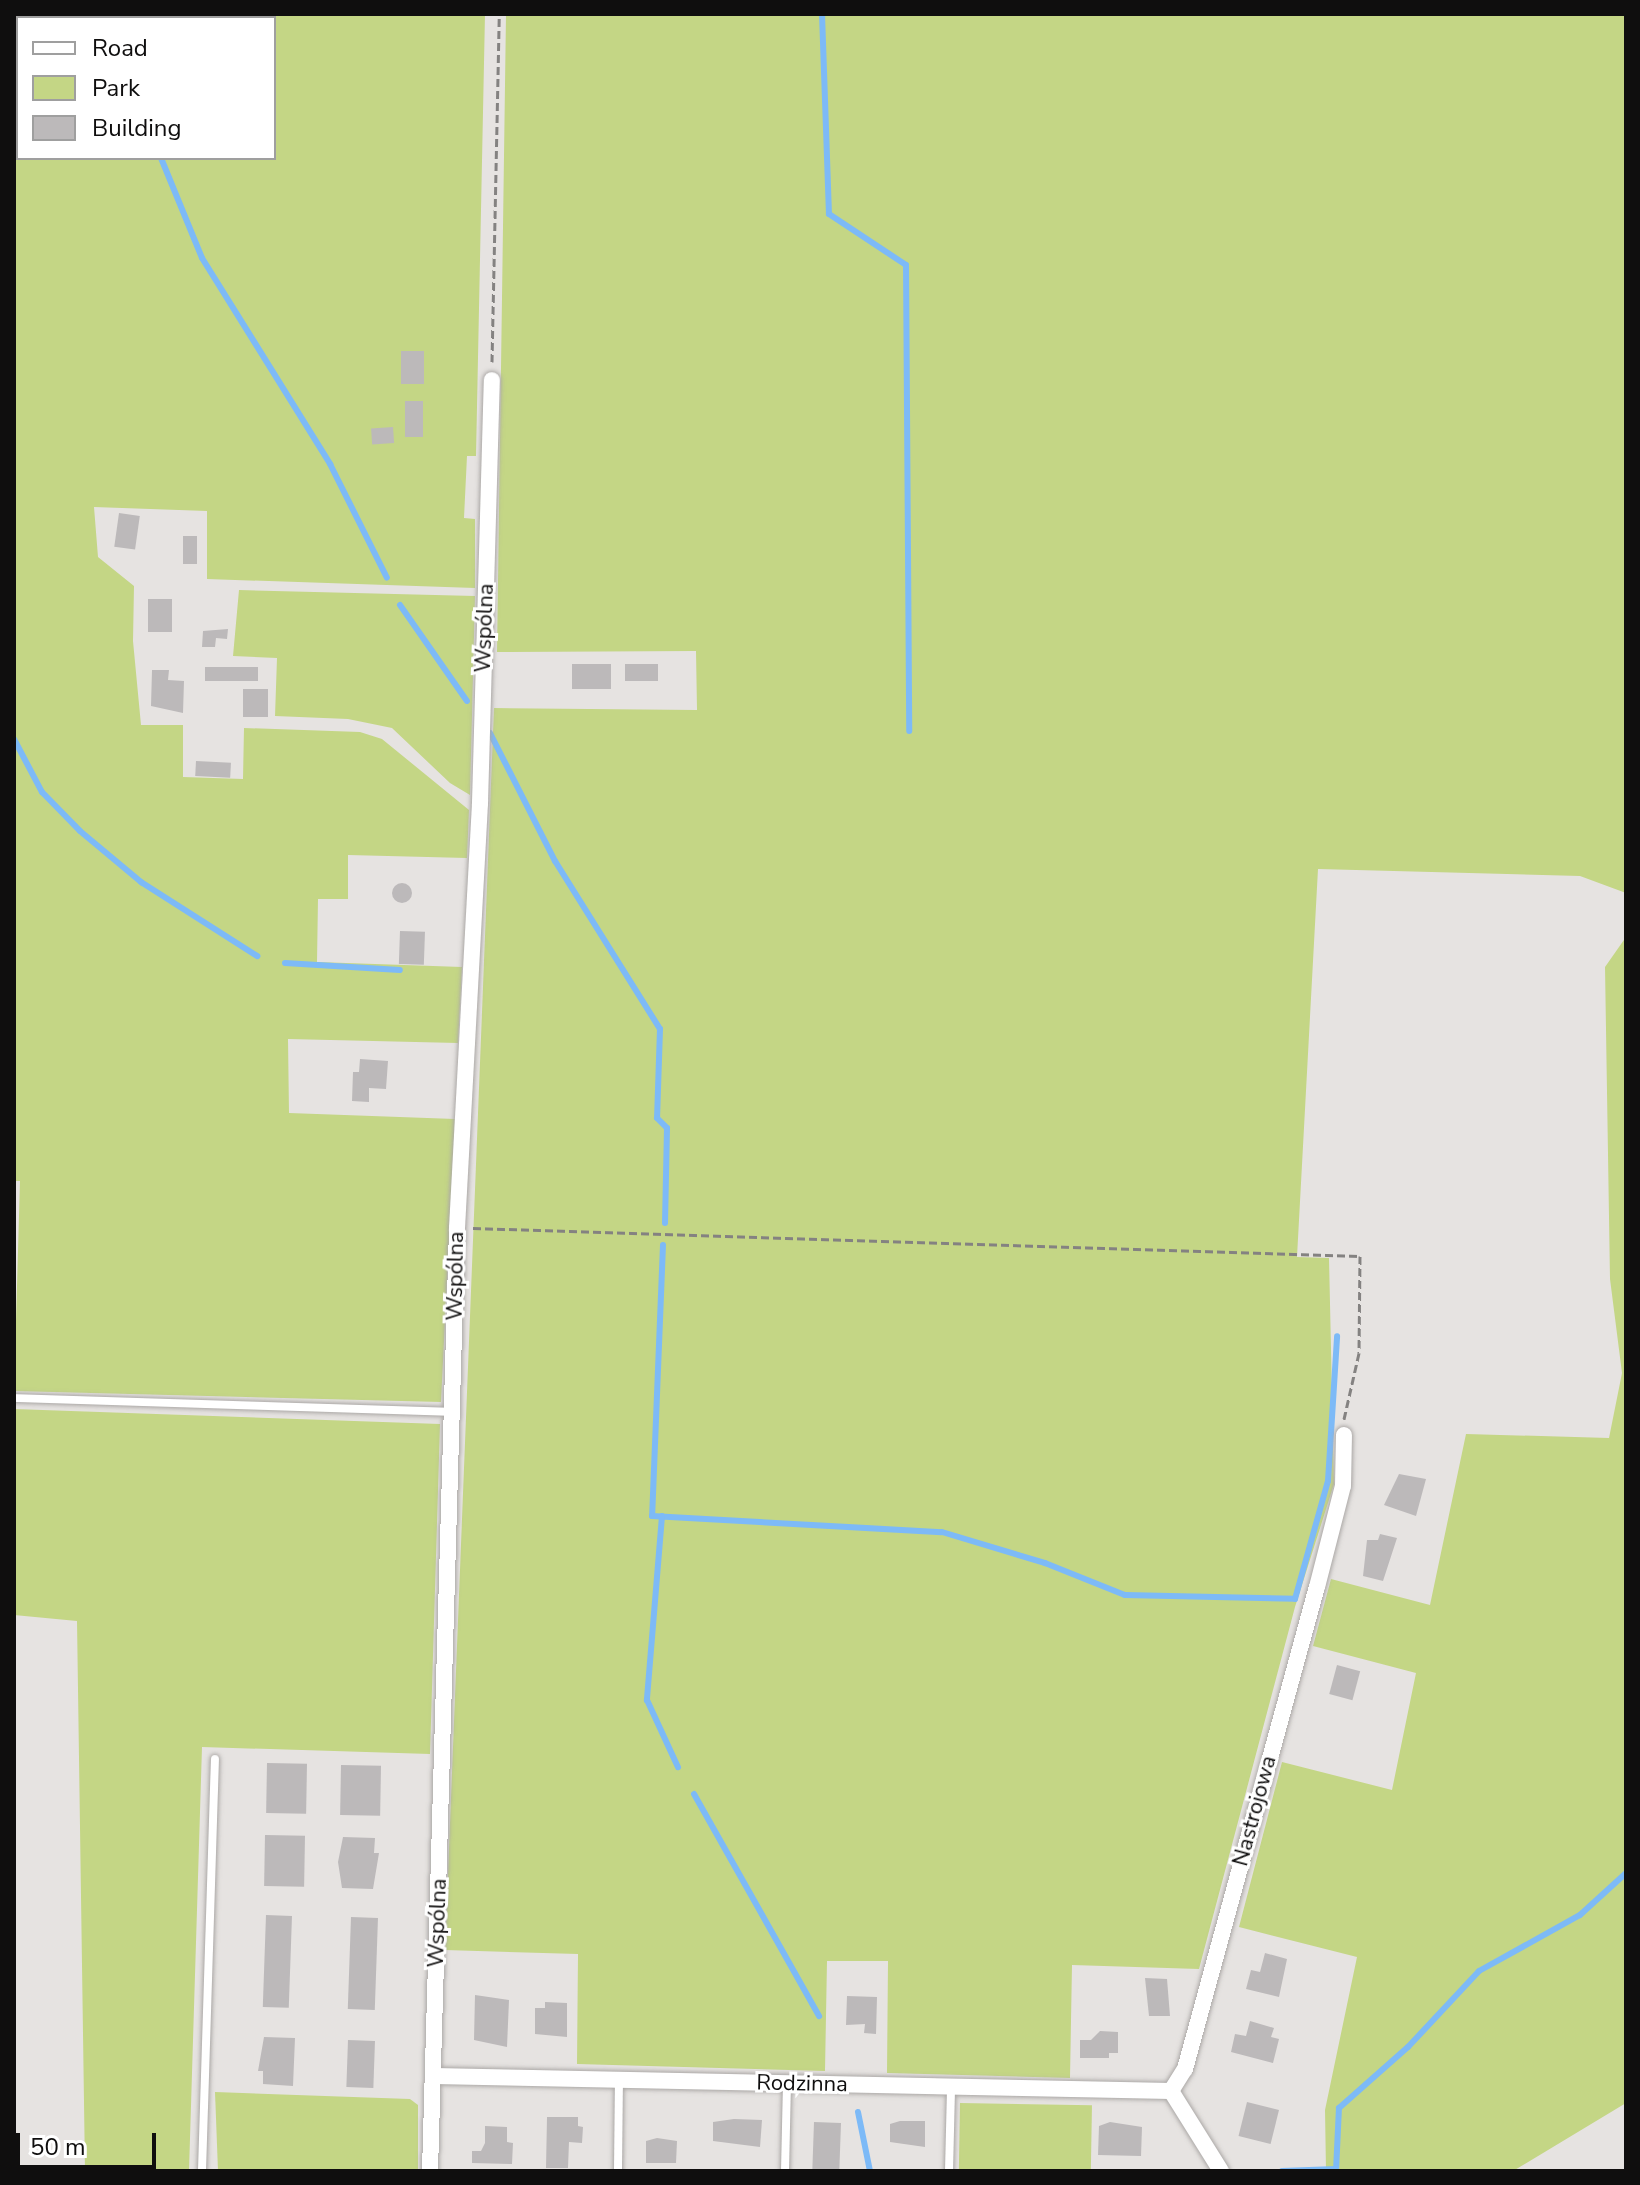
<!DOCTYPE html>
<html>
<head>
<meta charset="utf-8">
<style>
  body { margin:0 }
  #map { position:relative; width:1640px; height:2185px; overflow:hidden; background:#e6e3e1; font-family:"Nunito Sans",sans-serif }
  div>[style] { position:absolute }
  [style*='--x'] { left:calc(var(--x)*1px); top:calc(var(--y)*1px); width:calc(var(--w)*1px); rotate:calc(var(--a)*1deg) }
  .green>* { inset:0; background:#c4d685; transform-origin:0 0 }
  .stream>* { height:6px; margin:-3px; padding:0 3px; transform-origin:3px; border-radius:3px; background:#7dbaf7 }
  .building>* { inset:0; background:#bcb9ba; transform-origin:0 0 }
  .round { border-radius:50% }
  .path>* { height:3px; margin-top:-1.5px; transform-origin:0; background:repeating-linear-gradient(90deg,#848281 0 8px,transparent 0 12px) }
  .roads { filter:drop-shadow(0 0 2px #aba8a6) drop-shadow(0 0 2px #aba8a6) }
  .service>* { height:8px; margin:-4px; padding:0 4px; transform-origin:4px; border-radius:4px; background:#fff }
  .minor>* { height:16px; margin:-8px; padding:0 8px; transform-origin:8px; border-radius:8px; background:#fff }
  span { translate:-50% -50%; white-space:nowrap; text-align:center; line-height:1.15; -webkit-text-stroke:6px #fff; paint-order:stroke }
  .street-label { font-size:22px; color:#0f0e0e }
  .frame { position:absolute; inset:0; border:16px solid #0f0e0e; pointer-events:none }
  .legend { position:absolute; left:16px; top:16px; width:260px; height:144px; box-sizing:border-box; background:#fff; border:2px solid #9f9f9f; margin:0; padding:10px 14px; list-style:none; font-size:24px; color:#0f0e0e }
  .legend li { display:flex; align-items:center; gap:16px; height:40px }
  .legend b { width:40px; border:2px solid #9f9f9f }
  .scale { position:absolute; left:16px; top:2133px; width:140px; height:36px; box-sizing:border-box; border:4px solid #0f0e0e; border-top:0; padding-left:10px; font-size:24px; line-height:28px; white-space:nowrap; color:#0f0e0e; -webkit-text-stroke:6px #fff; paint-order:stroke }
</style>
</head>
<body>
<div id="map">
  <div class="green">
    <div style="clip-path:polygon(evenodd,14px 14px,485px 14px,476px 456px,467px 456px,464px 518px,475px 519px,475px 588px,207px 579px,207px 511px,94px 507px,98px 557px,134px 586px,133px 641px,141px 725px,183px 725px,183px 777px,243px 779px,244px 728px,360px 732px,382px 739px,469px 810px,467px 858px,348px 855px,348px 899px,318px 899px,317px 962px,462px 967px,458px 1043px,288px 1039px,289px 1113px,455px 1119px,441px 1402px,14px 1391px,20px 1181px,14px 1181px,14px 14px,18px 18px,274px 18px,274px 158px,18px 158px,18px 18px)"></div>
    <div style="clip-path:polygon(506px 14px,1626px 14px,1626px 893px,1580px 876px,1318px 869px,1297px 1257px,1329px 1258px,1334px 1484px,1295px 1607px,1199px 1969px,1072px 1965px,1070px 2078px,887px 2073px,888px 1961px,827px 1961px,825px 2071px,577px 2064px,578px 1954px,445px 1950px,494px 708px,697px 710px,696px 651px,497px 652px)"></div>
    <div style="clip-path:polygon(239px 590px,475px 596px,470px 795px,450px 783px,392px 728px,348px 719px,275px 716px,277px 658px,233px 656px)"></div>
    <div style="clip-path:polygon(1626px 937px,1626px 2103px,1513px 2171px,1326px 2171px,1325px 2110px,1357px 1957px,1239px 1927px,1282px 1762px,1392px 1790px,1416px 1673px,1313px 1646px,1331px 1579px,1430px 1605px,1466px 1434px,1609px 1438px,1622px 1373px,1610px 1279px,1605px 967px)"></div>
    <div style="clip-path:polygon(14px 1409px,440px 1424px,430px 1754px,202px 1747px,189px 2171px,85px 2171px,77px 1621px,14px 1615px)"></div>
    <div style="clip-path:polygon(215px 2092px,410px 2099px,418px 2105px,418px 2171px,218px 2171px)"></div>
    <div style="left:960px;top:2103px;width:132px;height:68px;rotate:1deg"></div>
  </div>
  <div class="stream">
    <div style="--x:90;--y:14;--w:5;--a:53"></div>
    <div style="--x:822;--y:14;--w:200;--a:88"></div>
    <div style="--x:829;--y:214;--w:92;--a:33.5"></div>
    <div style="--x:906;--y:265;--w:466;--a:89.6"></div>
    <div style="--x:161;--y:158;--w:108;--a:67.7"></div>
    <div style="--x:202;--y:258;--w:243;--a:58.1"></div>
    <div style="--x:330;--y:464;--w:127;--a:63.4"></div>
    <div style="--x:400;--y:605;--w:117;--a:55.1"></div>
    <div style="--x:490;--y:733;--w:144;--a:63.1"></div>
    <div style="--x:555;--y:861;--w:198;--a:58"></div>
    <div style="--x:660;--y:1029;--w:89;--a:91.9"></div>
    <div style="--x:657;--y:1118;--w:14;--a:45"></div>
    <div style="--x:667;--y:1128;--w:95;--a:91.2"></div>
    <div style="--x:14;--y:739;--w:60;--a:62.2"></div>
    <div style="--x:42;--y:792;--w:54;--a:45.7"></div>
    <div style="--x:80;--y:831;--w:80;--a:39.9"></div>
    <div style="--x:141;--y:882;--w:138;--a:32.5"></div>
    <div style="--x:285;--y:963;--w:115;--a:3.5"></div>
    <div style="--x:663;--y:1245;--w:271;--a:92.3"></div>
    <div style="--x:652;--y:1516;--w:290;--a:3.2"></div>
    <div style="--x:942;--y:1532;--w:108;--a:16.8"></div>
    <div style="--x:1045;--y:1563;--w:86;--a:21.8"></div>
    <div style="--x:1125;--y:1595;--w:170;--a:1.3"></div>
    <div style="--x:1295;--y:1599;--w:123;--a:-74.4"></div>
    <div style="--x:1328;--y:1481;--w:145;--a:-86.4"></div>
    <div style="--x:662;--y:1516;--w:185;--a:94.7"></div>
    <div style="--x:647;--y:1700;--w:74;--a:65.2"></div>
    <div style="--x:694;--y:1794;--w:255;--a:60.6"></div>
    <div style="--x:858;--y:2112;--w:60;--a:78.5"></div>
    <div style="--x:1282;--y:2171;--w:54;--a:-2.1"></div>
    <div style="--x:1336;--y:2171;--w:63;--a:-87.3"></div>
    <div style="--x:1339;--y:2108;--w:92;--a:-41.5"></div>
    <div style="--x:1408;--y:2047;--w:104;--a:-46.9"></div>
    <div style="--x:1479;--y:1971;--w:115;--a:-29"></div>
    <div style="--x:1580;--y:1915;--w:62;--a:-42.4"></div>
  </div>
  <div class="building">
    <div style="left:401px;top:351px;width:23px;height:33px"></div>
    <div style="left:405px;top:401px;width:18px;height:36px"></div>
    <div style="left:393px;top:427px;width:16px;height:22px;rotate:86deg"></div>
    <div style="left:119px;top:513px;width:21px;height:34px;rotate:8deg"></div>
    <div style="left:183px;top:536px;width:14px;height:28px"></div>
    <div style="left:148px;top:599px;width:24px;height:33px"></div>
    <div style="clip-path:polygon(228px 629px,227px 639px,216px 638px,215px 647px,202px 647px,203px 631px)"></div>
    <div style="left:572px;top:664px;width:39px;height:25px"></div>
    <div style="left:625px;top:664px;width:33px;height:17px"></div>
    <div style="left:258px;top:667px;width:14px;height:53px;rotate:90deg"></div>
    <div style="clip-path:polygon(152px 670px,169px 670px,168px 680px,184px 681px,183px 713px,151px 706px)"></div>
    <div style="left:243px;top:689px;width:25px;height:28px"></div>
    <div style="left:196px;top:761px;width:35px;height:15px;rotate:3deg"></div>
    <div class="round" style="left:392px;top:883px;width:20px;height:20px"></div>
    <div style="left:400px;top:931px;width:25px;height:33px;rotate:2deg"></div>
    <div style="clip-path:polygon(360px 1059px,388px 1061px,386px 1089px,369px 1088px,369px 1102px,352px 1101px,353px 1072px,359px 1072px)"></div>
    <div style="clip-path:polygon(1399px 1474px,1426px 1479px,1416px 1516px,1384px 1505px)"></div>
    <div style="clip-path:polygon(1380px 1534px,1397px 1538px,1383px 1581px,1363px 1576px,1367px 1540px,1378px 1540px)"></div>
    <div style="left:1337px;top:1665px;width:24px;height:30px;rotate:15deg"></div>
    <div style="left:267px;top:1763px;width:40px;height:50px;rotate:1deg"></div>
    <div style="left:341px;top:1765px;width:40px;height:50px;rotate:1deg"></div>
    <div style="left:265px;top:1835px;width:40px;height:51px;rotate:1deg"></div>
    <div style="clip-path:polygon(343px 1837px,375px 1838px,374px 1853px,379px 1853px,373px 1889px,342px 1888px,338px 1862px)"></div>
    <div style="left:266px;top:1915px;width:26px;height:92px;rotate:2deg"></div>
    <div style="left:351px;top:1917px;width:27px;height:92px;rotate:2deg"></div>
    <div style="clip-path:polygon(1265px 1953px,1287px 1959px,1279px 1997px,1246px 1989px,1251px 1970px,1260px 1972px)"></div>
    <div style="clip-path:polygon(1145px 1978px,1167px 1979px,1170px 2016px,1149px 2016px)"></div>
    <div style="clip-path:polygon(475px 1995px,509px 2000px,507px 2047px,474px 2040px)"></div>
    <div style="clip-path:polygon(847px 1996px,877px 1997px,876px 2034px,864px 2033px,865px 2024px,846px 2025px)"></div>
    <div style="clip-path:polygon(545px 2002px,567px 2003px,567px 2037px,535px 2034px,535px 2008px,545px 2008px)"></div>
    <div style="clip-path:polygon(1250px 2021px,1274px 2028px,1271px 2037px,1279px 2039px,1273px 2063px,1231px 2052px,1235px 2034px,1246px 2036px)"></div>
    <div style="clip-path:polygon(1100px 2031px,1118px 2032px,1118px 2053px,1109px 2053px,1109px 2058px,1080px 2058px,1080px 2040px,1091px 2040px)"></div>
    <div style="clip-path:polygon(264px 2037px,295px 2038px,293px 2086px,263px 2084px,263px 2071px,258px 2071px)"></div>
    <div style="left:348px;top:2040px;width:27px;height:47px;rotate:2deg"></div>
    <div style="left:1247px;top:2102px;width:33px;height:35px;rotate:14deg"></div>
    <div style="clip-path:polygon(547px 2117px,578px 2117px,578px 2126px,583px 2127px,582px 2143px,569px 2142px,568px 2168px,546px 2168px)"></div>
    <div style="clip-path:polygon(734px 2119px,762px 2120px,760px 2147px,713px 2141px,713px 2122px)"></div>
    <div style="clip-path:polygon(900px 2121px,925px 2121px,925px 2147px,890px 2142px,890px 2124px)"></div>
    <div style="left:814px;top:2122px;width:27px;height:49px;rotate:2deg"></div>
    <div style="clip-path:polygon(1110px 2122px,1142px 2127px,1141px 2156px,1098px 2155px,1099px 2126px)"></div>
    <div style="clip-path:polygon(485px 2126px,507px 2127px,507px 2142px,513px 2143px,512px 2164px,472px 2163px,472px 2151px,481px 2151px,485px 2143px)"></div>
    <div style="clip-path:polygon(657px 2138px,677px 2141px,676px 2163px,646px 2163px,646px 2141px)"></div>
  </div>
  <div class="path">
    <div style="--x:492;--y:362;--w:348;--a:-88.8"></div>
    <div style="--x:473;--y:1228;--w:887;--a:1.81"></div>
    <div style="--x:1360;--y:1256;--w:97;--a:90.6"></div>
    <div style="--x:1359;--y:1353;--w:68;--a:102.8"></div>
  </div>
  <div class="roads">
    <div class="service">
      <div style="--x:14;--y:1398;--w:438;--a:1.8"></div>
      <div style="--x:202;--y:2171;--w:412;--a:-88.2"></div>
      <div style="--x:618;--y:2171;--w:91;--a:-89.4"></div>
      <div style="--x:785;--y:2171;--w:87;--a:-88.7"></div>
      <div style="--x:949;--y:2171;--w:84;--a:-88.6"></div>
    </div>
    <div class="minor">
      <div style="--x:434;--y:2076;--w:737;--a:1.17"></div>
      <div style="--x:1171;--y:2091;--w:26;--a:-58"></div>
      <div style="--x:1185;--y:2069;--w:500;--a:-74.7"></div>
      <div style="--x:1317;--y:1587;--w:104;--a:-75.6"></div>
      <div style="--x:1343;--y:1486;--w:51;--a:-88.9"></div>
      <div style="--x:1171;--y:2091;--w:94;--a:58"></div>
      <div style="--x:430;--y:2171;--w:943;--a:-88.36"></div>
      <div style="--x:457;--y:1228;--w:426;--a:-86.9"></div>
      <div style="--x:480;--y:803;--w:423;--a:-88.4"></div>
    </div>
  </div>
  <div class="street-label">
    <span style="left:485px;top:628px;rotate:-88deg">Wspólna</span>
    <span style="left:456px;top:1276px;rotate:-89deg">Wspólna</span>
    <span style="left:1255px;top:1811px;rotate:-75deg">Nastrojowa</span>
    <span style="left:438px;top:1923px;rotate:-88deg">Wspólna</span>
    <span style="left:802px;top:2084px;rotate:1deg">Rodzinna</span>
  </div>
  <div class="frame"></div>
  <ul class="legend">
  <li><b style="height:10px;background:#fff"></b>Road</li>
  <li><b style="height:22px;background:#c4d685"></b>Park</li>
  <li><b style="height:22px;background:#bcb9ba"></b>Building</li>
  </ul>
  <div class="scale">50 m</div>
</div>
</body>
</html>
